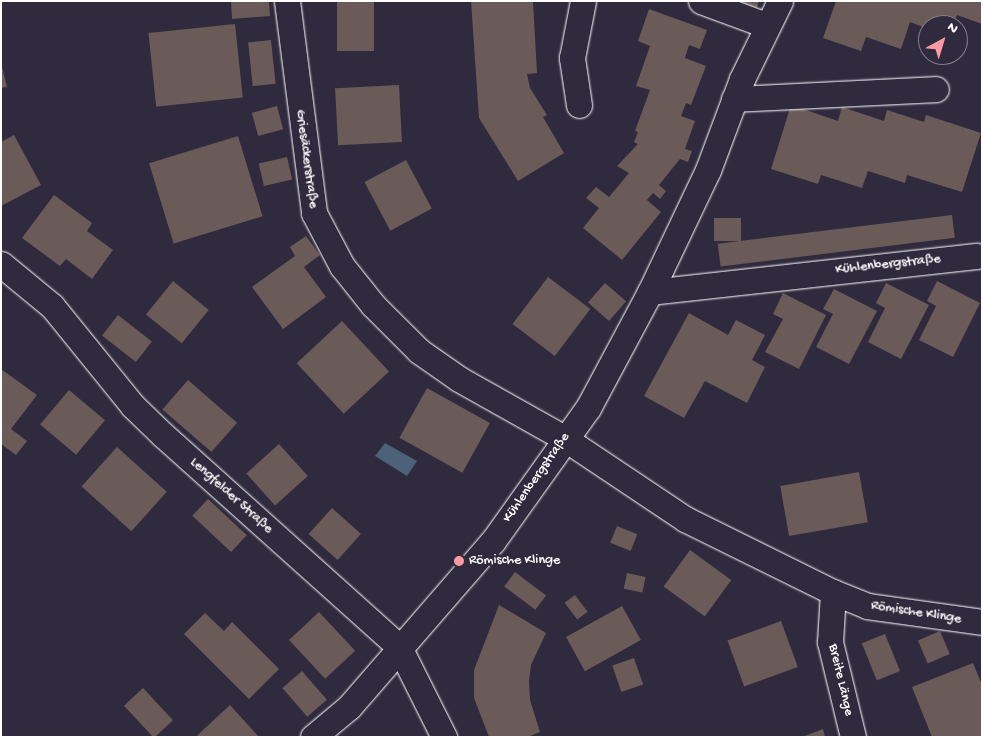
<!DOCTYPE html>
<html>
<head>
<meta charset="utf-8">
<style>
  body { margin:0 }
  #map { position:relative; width:983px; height:738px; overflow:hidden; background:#2f2a3d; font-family:"Gochi Hand",sans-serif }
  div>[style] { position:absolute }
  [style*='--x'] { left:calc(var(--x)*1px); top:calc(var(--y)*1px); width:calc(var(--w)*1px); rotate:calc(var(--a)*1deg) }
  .water>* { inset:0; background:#4d6178 }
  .building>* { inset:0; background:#6a5a58; transform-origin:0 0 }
  .roads { filter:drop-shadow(0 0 1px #fff) drop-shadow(0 0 1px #fff) }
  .street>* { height:25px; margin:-12.5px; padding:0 12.5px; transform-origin:12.5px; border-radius:12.5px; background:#2f2a3d }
  .dots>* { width:14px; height:14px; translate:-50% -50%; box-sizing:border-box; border:2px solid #2f2a3d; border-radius:50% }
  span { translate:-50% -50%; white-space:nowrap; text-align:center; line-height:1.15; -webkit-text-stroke:5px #2f2a3d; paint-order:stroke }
  .street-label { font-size:14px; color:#fff }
  .poi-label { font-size:14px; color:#fff }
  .left { translate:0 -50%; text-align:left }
  .frame { position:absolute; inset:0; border:2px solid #fff; pointer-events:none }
  .north { position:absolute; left:918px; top:15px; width:50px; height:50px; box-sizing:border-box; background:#2f2a3d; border:1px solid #827f8b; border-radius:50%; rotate:39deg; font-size:14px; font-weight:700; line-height:20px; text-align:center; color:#fff }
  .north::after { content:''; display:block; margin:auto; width:18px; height:22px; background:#ff9aa2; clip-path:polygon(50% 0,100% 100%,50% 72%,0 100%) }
</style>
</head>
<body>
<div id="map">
  <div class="water">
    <div style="clip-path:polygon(385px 443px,417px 461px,407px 476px,375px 456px)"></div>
  </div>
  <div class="building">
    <div style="clip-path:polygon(231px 1px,269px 1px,270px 16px,232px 19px)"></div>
    <div style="left:337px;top:1px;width:37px;height:50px"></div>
    <div style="clip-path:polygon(471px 1px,533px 1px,537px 73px,527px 74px,530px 88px,547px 115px,543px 117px,564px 153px,518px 181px,479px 118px)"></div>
    <div style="clip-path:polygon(738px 1px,759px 1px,757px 8px)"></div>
    <div style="clip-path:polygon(836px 1px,982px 1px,982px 24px,957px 15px,953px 25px,928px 25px,928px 29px,910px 22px,901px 49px,866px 37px,861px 51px,823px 38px)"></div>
    <div style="clip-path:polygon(649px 9px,707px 30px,700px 49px,689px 45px,685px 58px,706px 66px,691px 105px,686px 103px,681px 116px,695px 121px,685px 149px,692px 151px,688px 162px,680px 159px,659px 185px,666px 191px,660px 199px,653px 193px,647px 200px,661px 212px,622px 260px,583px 228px,599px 208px,586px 198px,596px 187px,609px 197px,629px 173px,617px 166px,638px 144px,634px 142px,638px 132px,635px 131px,650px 90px,636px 86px,650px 46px,638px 41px)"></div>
    <div style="left:235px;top:24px;width:74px;height:87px;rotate:84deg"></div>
    <div style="left:271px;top:40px;width:44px;height:23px;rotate:84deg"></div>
    <div style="clip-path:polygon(1px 63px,7px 87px,1px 88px)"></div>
    <div style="left:399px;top:85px;width:57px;height:64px;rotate:87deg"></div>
    <div style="clip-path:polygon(791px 105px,838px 121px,842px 107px,884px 121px,887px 110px,924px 122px,926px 115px,981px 133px,962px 192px,907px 175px,905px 183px,868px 171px,862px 188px,821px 175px,818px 184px,771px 169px)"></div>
    <div style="left:277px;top:106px;width:24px;height:26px;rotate:75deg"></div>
    <div style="clip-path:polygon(14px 135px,41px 185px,1px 206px,1px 142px)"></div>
    <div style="left:238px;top:136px;width:84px;height:93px;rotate:73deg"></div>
    <div style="left:287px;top:157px;width:23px;height:29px;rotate:77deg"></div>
    <div style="left:406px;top:160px;width:55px;height:47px;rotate:62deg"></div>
    <div style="clip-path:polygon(54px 195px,92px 223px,87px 231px,113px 250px,92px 279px,66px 259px,60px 266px,22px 238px)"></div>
    <div style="left:952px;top:215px;width:23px;height:236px;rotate:83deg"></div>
    <div style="left:714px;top:218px;width:27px;height:23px"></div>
    <div style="clip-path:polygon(306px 236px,320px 255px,304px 267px,326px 297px,283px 329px,252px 287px,295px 256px,290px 247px)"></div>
    <div style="left:548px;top:277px;width:53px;height:59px;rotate:37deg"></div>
    <div style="left:173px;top:281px;width:46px;height:43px;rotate:39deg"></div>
    <div style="clip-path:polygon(937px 281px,980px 303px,953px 357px,919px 340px,936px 306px,927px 301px)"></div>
    <div style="left:605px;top:283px;width:28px;height:26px;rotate:41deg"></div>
    <div style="clip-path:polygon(886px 283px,929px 305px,901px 359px,868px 342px,885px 308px,876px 303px)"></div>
    <div style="clip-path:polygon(834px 289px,877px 311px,849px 364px,816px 347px,833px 314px,823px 309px)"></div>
    <div style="clip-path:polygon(783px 293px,826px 315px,799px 369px,765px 352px,783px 319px,773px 314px)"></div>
    <div style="clip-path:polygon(689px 313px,728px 335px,736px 320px,765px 335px,752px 360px,765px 367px,747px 403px,705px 381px,684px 418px,644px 396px)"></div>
    <div style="left:118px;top:315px;width:43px;height:26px;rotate:38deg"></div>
    <div style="left:342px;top:321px;width:69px;height:62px;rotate:47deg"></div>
    <div style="clip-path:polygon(1px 369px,37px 395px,11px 429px,27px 441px,16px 455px,1px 444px)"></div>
    <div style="left:188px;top:380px;width:65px;height:39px;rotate:41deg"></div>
    <div style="left:427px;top:388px;width:72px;height:57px;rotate:29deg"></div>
    <div style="left:69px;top:390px;width:47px;height:45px;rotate:40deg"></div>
    <div style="left:279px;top:444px;width:43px;height:44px;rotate:48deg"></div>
    <div style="left:117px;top:447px;width:67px;height:53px;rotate:42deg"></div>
    <div style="left:859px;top:472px;width:51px;height:80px;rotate:80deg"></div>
    <div style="left:208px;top:499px;width:53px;height:23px;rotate:43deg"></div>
    <div style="left:332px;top:508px;width:39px;height:35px;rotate:42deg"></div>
    <div style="left:617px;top:526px;width:22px;height:18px;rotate:22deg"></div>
    <div style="left:690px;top:550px;width:51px;height:45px;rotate:36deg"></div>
    <div style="left:515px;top:572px;width:39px;height:18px;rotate:37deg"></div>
    <div style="left:627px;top:573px;width:19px;height:16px;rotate:12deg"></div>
    <div style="left:575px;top:595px;width:21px;height:13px;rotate:53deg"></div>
    <div style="clip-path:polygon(499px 605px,546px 633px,531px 665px,529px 681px,530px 700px,540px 732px,528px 737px,489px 737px,474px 698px,474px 670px)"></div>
    <div style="left:622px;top:606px;width:39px;height:64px;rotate:61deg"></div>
    <div style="left:319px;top:612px;width:53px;height:41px;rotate:47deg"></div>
    <div style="clip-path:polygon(205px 613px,224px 631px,232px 622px,279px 669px,249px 699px,184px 634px)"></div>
    <div style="left:781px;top:621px;width:49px;height:57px;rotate:70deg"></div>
    <div style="left:940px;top:631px;width:25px;height:24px;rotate:67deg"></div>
    <div style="left:885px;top:634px;width:40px;height:25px;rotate:68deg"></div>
    <div style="left:634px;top:658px;width:28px;height:23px;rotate:71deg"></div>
    <div style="clip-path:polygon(973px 663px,982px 685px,982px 737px,932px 737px,912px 687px)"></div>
    <div style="left:302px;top:671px;width:38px;height:26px;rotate:49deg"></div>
    <div style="left:143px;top:688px;width:44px;height:26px;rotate:47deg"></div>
    <div style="clip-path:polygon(230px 705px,259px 737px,196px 737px,203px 730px)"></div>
    <div style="clip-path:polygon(823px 729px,825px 737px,802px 737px)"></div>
  </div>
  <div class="roads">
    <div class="street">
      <div style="--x:287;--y:1;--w:214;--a:82.7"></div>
      <div style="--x:314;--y:213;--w:60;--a:62.2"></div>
      <div style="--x:342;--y:266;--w:50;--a:51.5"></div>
      <div style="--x:373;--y:305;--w:65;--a:45"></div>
      <div style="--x:419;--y:351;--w:49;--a:35"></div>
      <div style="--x:459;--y:379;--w:120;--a:29.3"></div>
      <div style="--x:564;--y:438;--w:146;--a:33.8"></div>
      <div style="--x:685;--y:519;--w:165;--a:26.3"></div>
      <div style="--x:833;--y:592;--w:37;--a:22"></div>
      <div style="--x:867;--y:606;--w:116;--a:7.9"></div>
      <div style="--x:701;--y:1;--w:69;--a:20.3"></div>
      <div style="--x:734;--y:99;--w:202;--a:-2.8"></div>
      <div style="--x:579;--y:105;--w:48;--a:-98.5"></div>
      <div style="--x:572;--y:58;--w:58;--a:-79.1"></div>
      <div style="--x:1;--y:264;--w:66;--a:39.5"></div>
      <div style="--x:52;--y:306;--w:129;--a:51"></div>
      <div style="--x:133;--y:406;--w:42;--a:44"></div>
      <div style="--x:163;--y:435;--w:317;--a:41.9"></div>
      <div style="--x:399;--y:647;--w:101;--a:63.4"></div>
      <div style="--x:650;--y:292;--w:329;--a:-6.3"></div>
      <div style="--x:833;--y:592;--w:50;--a:93.4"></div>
      <div style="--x:830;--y:642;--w:98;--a:76.4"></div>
      <div style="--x:313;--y:737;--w:47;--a:-39.8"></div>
      <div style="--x:349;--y:707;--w:220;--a:-49.1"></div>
      <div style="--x:493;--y:541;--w:163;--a:-54.5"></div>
      <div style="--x:588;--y:408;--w:132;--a:-61.9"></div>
      <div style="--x:650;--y:292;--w:135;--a:-64.6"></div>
      <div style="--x:708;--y:170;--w:97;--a:-69.5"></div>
      <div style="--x:742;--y:79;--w:87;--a:-64"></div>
    </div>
  </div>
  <div class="dots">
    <div style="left:459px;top:561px;background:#ff9aa2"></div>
  </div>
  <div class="street-label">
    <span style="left:306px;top:159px;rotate:82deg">Griesäckerstraße</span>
    <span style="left:888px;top:265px;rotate:-6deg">Kühlenbergstraße</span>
    <span style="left:537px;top:478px;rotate:-55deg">Kühlenbergstraße</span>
    <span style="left:231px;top:496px;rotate:42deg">Lengfelder Straße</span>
    <span style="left:916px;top:613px;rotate:9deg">Römische Klinge</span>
    <span style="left:840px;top:680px;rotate:77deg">Breite Länge</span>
  </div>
  <div class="poi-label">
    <span class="left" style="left:469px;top:561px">Römische Klinge</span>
  </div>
  <div class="frame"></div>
  <div class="north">N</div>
</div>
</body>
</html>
